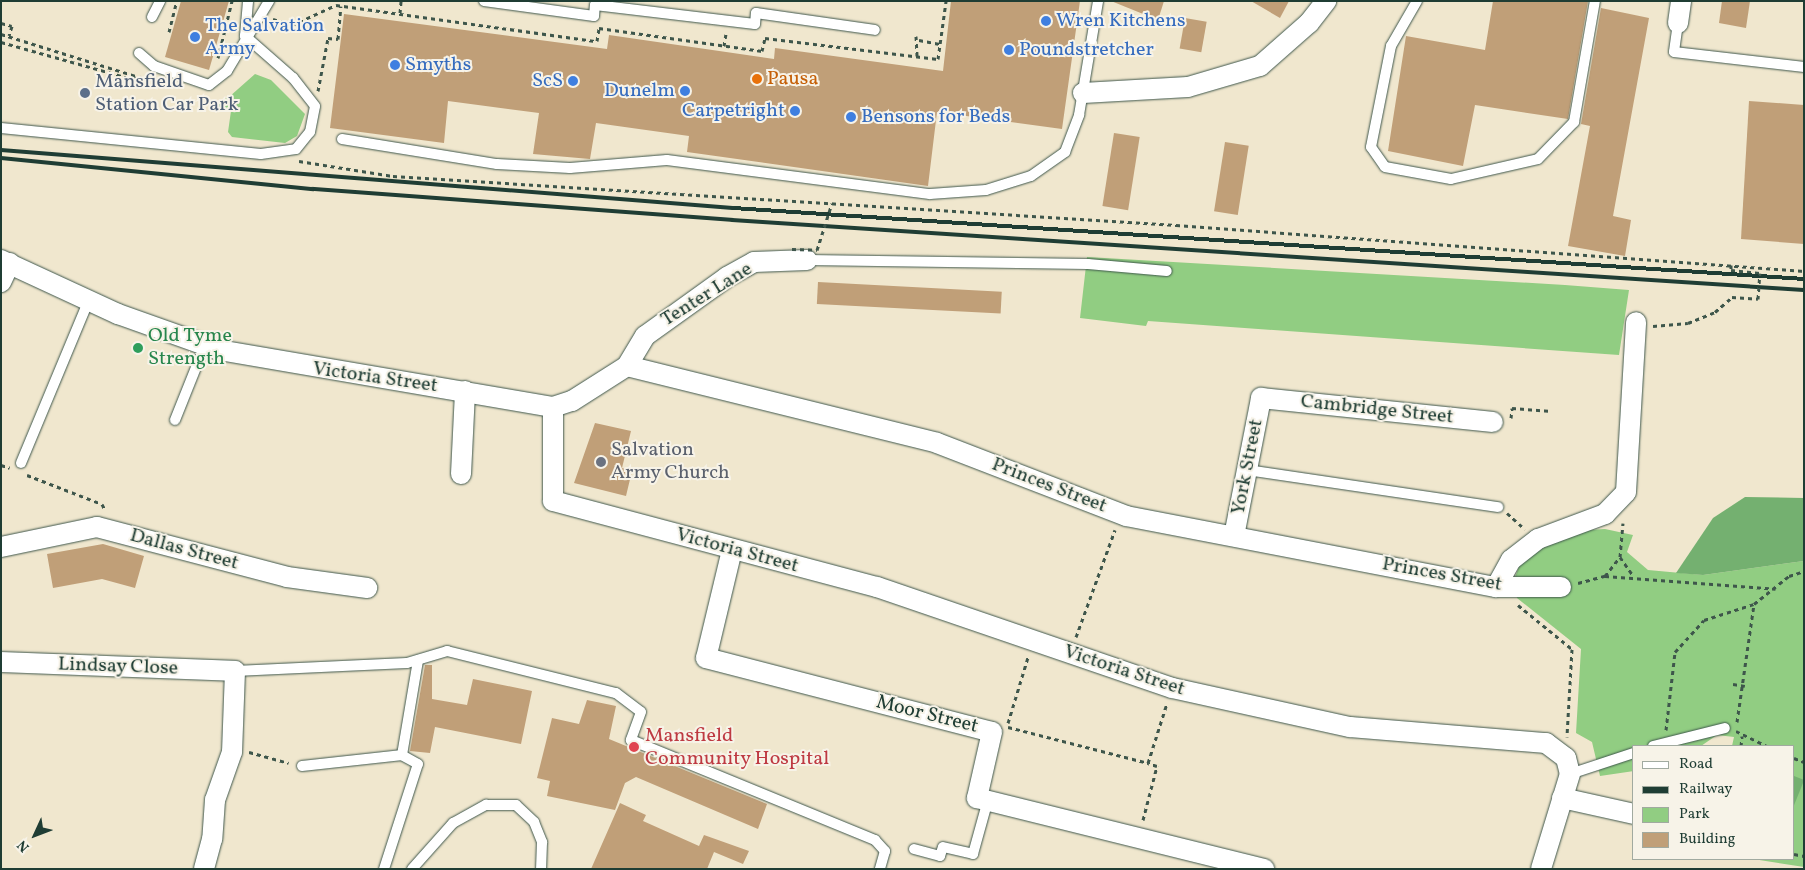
<!DOCTYPE html>
<html>
<head>
<meta charset="utf-8">
<style>
  body { margin:0 }
  #map { position:relative; width:1805px; height:870px; overflow:hidden; background:#f0e7ce; font-family:Vollkorn,serif }
  div>[style] { position:absolute }
  [style*='--x'] { left:calc(var(--x)*1px); top:calc(var(--y)*1px); width:calc(var(--w)*1px); rotate:calc(var(--a)*1deg) }
  .green>* { inset:0; background:#91cd82 }
  .forest>* { inset:0; background:#74b070; transform-origin:0 0 }
  .building>* { inset:0; background:#c09f78; transform-origin:0 0 }
  .path>* { height:3px; margin-top:-1.5px; transform-origin:0; background:repeating-linear-gradient(90deg,#3e564b 0 4px,transparent 0 8px) }
  .roads { filter:drop-shadow(0 0 1px #3e564b) drop-shadow(0 0 1px #3e564b) }
  .service>* { height:10px; margin:-5px; padding:0 5px; transform-origin:5px; border-radius:5px; background:#fff }
  .minor>* { height:20px; margin:-10px; padding:0 10px; transform-origin:10px; border-radius:10px; background:#fff }
  .rail>* { height:4px; margin:-2px; padding:0 2px; transform-origin:2px; border-radius:2px; background:#1f3d34 }
  .path-bridge>* { height:3px; margin-top:-1.5px; transform-origin:0; background:repeating-linear-gradient(90deg,#3e564b 0 4px,transparent 0 8px) }
  .dots>* { width:14px; height:14px; translate:-50% -50%; box-sizing:border-box; border:2px solid #f7f3e8; border-radius:50% }
  span { translate:-50% -50%; white-space:nowrap; text-align:center; line-height:1.15; -webkit-text-stroke:4px #f7f3e8; paint-order:stroke }
  .shop-label { font-size:20px; color:#366cbe }
  .left { translate:0 -50%; text-align:left }
  .right { translate:-100% -50%; text-align:right }
  .food-label { font-size:20px; color:#c56008 }
  .service-label { font-size:20px; color:#4e5e75 }
  .street-label { font-size:20px; color:#1f3d34 }
  .leisure-label { font-size:20px; color:#27864d }
  .worship-label { font-size:20px; color:#5b616d }
  .health-label { font-size:20px; color:#be3a42 }
  .frame { position:absolute; inset:0; border:2px solid #1f3d34; pointer-events:none }
  .legend { position:absolute; left:1632px; top:745px; width:162px; height:115px; box-sizing:border-box; background:#f7f3e8; border:1px solid #a1aaa0; margin:0; padding:6px 9px; list-style:none; font-size:15px; color:#1f3d34 }
  .legend li { display:flex; align-items:center; gap:10px; height:25px }
  .legend b { width:25px; border:1px solid #a1aaa0 }
  .north { position:absolute; left:10px; top:810px; width:50px; height:50px; -webkit-text-stroke:4px #f7f3e8; paint-order:stroke; rotate:227deg; font-size:14px; font-weight:700; line-height:20px; text-align:center; color:#1f3d34 }
  .north::after { content:''; display:block; margin:auto; width:18px; height:22px; background:#1f3d34; clip-path:polygon(50% 0,100% 100%,50% 72%,0 100%) }
</style>
</head>
<body>
<div id="map">
  <div class="green">
    <div style="clip-path:polygon(255px 74px,271px 80px,305px 114px,297px 136px,285px 143px,232px 137px,228px 132px,231px 111px,211px 105px,229px 97px)"></div>
    <div style="clip-path:polygon(1087px 257px,1565px 285px,1629px 290px,1619px 355px,1148px 321px,1146px 326px,1080px 318px)"></div>
    <div style="clip-path:polygon(1605px 529px,1633px 535px,1627px 552px,1648px 570px,1703px 575px,1804px 561px,1804px 867px,1753px 859px,1794px 859px,1794px 746px,1732px 746px,1734px 737px,1717px 735px,1701px 746px,1634px 746px,1634px 771px,1600px 776px,1592px 742px,1576px 733px,1581px 649px,1517px 598px,1514px 580px,1521px 561px,1541px 545px,1573px 531px)"></div>
  </div>
  <div class="forest">
    <div style="clip-path:polygon(1745px 497px,1804px 498px,1804px 561px,1703px 575px,1676px 573px,1713px 518px)"></div>
    <div style="left:1794px;top:776px;width:11px;height:72px;rotate:22deg"></div>
  </div>
  <div class="building">
    <div style="clip-path:polygon(181px 1px,229px 1px,209px 70px,165px 57px)"></div>
    <div style="clip-path:polygon(951px 1px,1080px 1px,1062px 129px,937px 112px,928px 186px,687px 152px,689px 136px,596px 123px,590px 159px,533px 154px,539px 113px,448px 101px,444px 143px,330px 128px,344px 14px,607px 49px,609px 35px,774px 59px,775px 48px,943px 71px)"></div>
    <div style="clip-path:polygon(1111px 1px,1164px 1px,1158px 20px)"></div>
    <div style="clip-path:polygon(1251px 1px,1289px 1px,1280px 18px)"></div>
    <div style="clip-path:polygon(1493px 1px,1588px 1px,1568px 119px,1475px 105px,1463px 166px,1388px 151px,1406px 36px,1485px 50px)"></div>
    <div style="clip-path:polygon(1722px 1px,1750px 1px,1746px 28px,1719px 23px)"></div>
    <div style="clip-path:polygon(1601px 8px,1649px 18px,1613px 216px,1631px 220px,1625px 256px,1568px 246px,1590px 126px,1581px 124px)"></div>
    <div style="left:1185px;top:18px;width:22px;height:31px;rotate:10deg"></div>
    <div style="clip-path:polygon(1749px 101px,1804px 105px,1804px 244px,1741px 239px)"></div>
    <div style="left:1114px;top:133px;width:26px;height:74px;rotate:9deg"></div>
    <div style="left:1225px;top:142px;width:24px;height:70px;rotate:9deg"></div>
    <div style="left:818px;top:282px;width:184px;height:22px;rotate:3deg"></div>
    <div style="clip-path:polygon(595px 423px,631px 431px,622px 468px,632px 471px,626px 496px,574px 483px)"></div>
    <div style="clip-path:polygon(103px 544px,144px 556px,135px 588px,102px 579px,53px 588px,47px 554px)"></div>
    <div style="clip-path:polygon(425px 665px,432px 665px,432px 699px,467px 705px,473px 679px,532px 691px,521px 744px,435px 727px,430px 753px,410px 751px)"></div>
    <div style="clip-path:polygon(587px 700px,616px 706px,609px 739px,767px 804px,758px 829px,636px 777px,625px 783px,615px 810px,547px 796px,550px 781px,537px 778px,552px 718px,579px 724px)"></div>
    <div style="clip-path:polygon(620px 803px,646px 815px,643px 821px,699px 846px,704px 835px,749px 851px,743px 864px,714px 852px,707px 869px,591px 869px)"></div>
  </div>
  <div class="path">
    <div style="--x:400;--y:13;--w:12;--a:-85"></div>
    <div style="--x:273;--y:19;--w:20;--a:18"></div>
    <div style="--x:292;--y:25;--w:48;--a:-24.4"></div>
    <div style="--x:336;--y:5;--w:263;--a:7.9"></div>
    <div style="--x:597;--y:41;--w:13;--a:-81"></div>
    <div style="--x:599;--y:28;--w:165;--a:8"></div>
    <div style="--x:762;--y:51;--w:13;--a:-77"></div>
    <div style="--x:765;--y:38;--w:174;--a:6.9"></div>
    <div style="--x:938;--y:59;--w:59;--a:-82.1"></div>
    <div style="--x:1;--y:23;--w:11;--a:15"></div>
    <div style="--x:12;--y:26;--w:10;--a:107"></div>
    <div style="--x:169;--y:32;--w:32;--a:-76"></div>
    <div style="--x:1;--y:34;--w:161;--a:17.3"></div>
    <div style="--x:916;--y:36;--w:20;--a:87"></div>
    <div style="--x:919;--y:40;--w:21;--a:11"></div>
    <div style="--x:1;--y:42;--w:137;--a:15.7"></div>
    <div style="--x:133;--y:79;--w:8;--a:-23"></div>
    <div style="--x:724;--y:46;--w:12;--a:-81"></div>
    <div style="--x:218;--y:58;--w:59;--a:-76.2"></div>
    <div style="--x:318;--y:91;--w:54;--a:-79.3"></div>
    <div style="--x:328;--y:38;--w:10;--a:6"></div>
    <div style="--x:338;--y:39;--w:33;--a:-85"></div>
    <div style="--x:299;--y:161;--w:95;--a:9.1"></div>
    <div style="--x:393;--y:176;--w:785;--a:3.58"></div>
    <div style="--x:1176;--y:225;--w:630;--a:4.19"></div>
    <div style="--x:1731;--y:265;--w:5;--a:90"></div>
    <div style="--x:1731;--y:270;--w:29;--a:6"></div>
    <div style="--x:1653;--y:326;--w:35;--a:-5"></div>
    <div style="--x:1688;--y:323;--w:29;--a:-22"></div>
    <div style="--x:1715;--y:312;--w:23;--a:-41"></div>
    <div style="--x:1732;--y:297;--w:26;--a:4"></div>
    <div style="--x:1511;--y:418;--w:10;--a:-84"></div>
    <div style="--x:1512;--y:408;--w:40;--a:4.3"></div>
    <div style="--x:1;--y:465;--w:9;--a:18"></div>
    <div style="--x:27;--y:475;--w:80;--a:21.1"></div>
    <div style="--x:102;--y:504;--w:7;--a:63"></div>
    <div style="--x:1507;--y:513;--w:24;--a:42"></div>
    <div style="--x:1620;--y:557;--w:21;--a:55"></div>
    <div style="--x:1605;--y:576;--w:171;--a:4.3"></div>
    <div style="--x:1578;--y:583;--w:28;--a:-15"></div>
    <div style="--x:1605;--y:576;--w:24;--a:-52"></div>
    <div style="--x:1620;--y:557;--w:34;--a:-85"></div>
    <div style="--x:1518;--y:605;--w:70;--a:39.2"></div>
    <div style="--x:1572;--y:649;--w:88;--a:93.3"></div>
    <div style="--x:1076;--y:637;--w:114;--a:-70"></div>
    <div style="--x:1733;--y:684;--w:12;--a:9"></div>
    <div style="--x:1737;--y:722;--w:119;--a:-81.8"></div>
    <div style="--x:1008;--y:723;--w:69;--a:-73.1"></div>
    <div style="--x:1008;--y:727;--w:145;--a:14.4"></div>
    <div style="--x:1666;--y:730;--w:79;--a:-83.4"></div>
    <div style="--x:1675;--y:652;--w:43;--a:-47.8"></div>
    <div style="--x:1704;--y:620;--w:52;--a:-17.7"></div>
    <div style="--x:1754;--y:604;--w:45;--a:-38.7"></div>
    <div style="--x:1789;--y:576;--w:16;--a:-18"></div>
    <div style="--x:1736;--y:731;--w:34;--a:26"></div>
    <div style="--x:1741;--y:746;--w:10;--a:-84"></div>
    <div style="--x:249;--y:752;--w:41;--a:15.4"></div>
    <div style="--x:1794;--y:758;--w:11;--a:22"></div>
    <div style="--x:1143;--y:820;--w:56;--a:-75.5"></div>
    <div style="--x:1157;--y:766;--w:9;--a:-162"></div>
    <div style="--x:1148;--y:763;--w:63;--a:-72.4"></div>
    <div style="--x:1794;--y:854;--w:10;--a:11"></div>
  </div>
  <div class="roads">
    <div class="service">
      <div style="--x:484;--y:1;--w:111;--a:7.8"></div>
      <div style="--x:594;--y:16;--w:11;--a:-85"></div>
      <div style="--x:595;--y:5;--w:161;--a:6.8"></div>
      <div style="--x:755;--y:24;--w:11;--a:-85"></div>
      <div style="--x:756;--y:13;--w:120;--a:8.1"></div>
      <div style="--x:1417;--y:1;--w:52;--a:120"></div>
      <div style="--x:1391;--y:46;--w:103;--a:101.2"></div>
      <div style="--x:1371;--y:147;--w:24;--a:55"></div>
      <div style="--x:1385;--y:167;--w:67;--a:10.3"></div>
      <div style="--x:1451;--y:179;--w:89;--a:-12.9"></div>
      <div style="--x:1538;--y:159;--w:52;--a:-45.8"></div>
      <div style="--x:1574;--y:122;--w:123;--a:-80.2"></div>
      <div style="--x:152;--y:17;--w:18;--a:-63"></div>
      <div style="--x:1678;--y:23;--w:29;--a:98"></div>
      <div style="--x:1674;--y:52;--w:131;--a:6.6"></div>
      <div style="--x:139;--y:53;--w:20;--a:41"></div>
      <div style="--x:154;--y:66;--w:58;--a:19.1"></div>
      <div style="--x:209;--y:85;--w:23;--a:-38"></div>
      <div style="--x:227;--y:71;--w:82;--a:-59"></div>
      <div style="--x:1;--y:128;--w:261;--a:5.7"></div>
      <div style="--x:261;--y:154;--w:35;--a:-8"></div>
      <div style="--x:296;--y:149;--w:22;--a:-51"></div>
      <div style="--x:310;--y:132;--w:26;--a:-79"></div>
      <div style="--x:315;--y:106;--w:36;--a:-128"></div>
      <div style="--x:293;--y:78;--w:64;--a:-138.8"></div>
      <div style="--x:245;--y:36;--w:35;--a:-85"></div>
      <div style="--x:342;--y:139;--w:157;--a:9.2"></div>
      <div style="--x:497;--y:164;--w:73;--a:3.1"></div>
      <div style="--x:570;--y:168;--w:97;--a:-4.7"></div>
      <div style="--x:667;--y:160;--w:265;--a:7.4"></div>
      <div style="--x:930;--y:194;--w:56;--a:-4.1"></div>
      <div style="--x:986;--y:190;--w:47;--a:-17.3"></div>
      <div style="--x:1031;--y:176;--w:42;--a:-35.2"></div>
      <div style="--x:1065;--y:152;--w:40;--a:-69"></div>
      <div style="--x:1079;--y:115;--w:116;--a:-80.5"></div>
      <div style="--x:807;--y:260;--w:281;--a:0.8"></div>
      <div style="--x:1088;--y:264;--w:79;--a:5.1"></div>
      <div style="--x:175;--y:420;--w:81;--a:-68.2"></div>
      <div style="--x:21;--y:463;--w:177;--a:-67.4"></div>
      <div style="--x:1247;--y:470;--w:254;--a:8.4"></div>
      <div style="--x:235;--y:671;--w:172;--a:-2.7"></div>
      <div style="--x:407;--y:663;--w:42;--a:-16.7"></div>
      <div style="--x:447;--y:651;--w:174;--a:14"></div>
      <div style="--x:616;--y:693;--w:31;--a:37"></div>
      <div style="--x:641;--y:712;--w:30;--a:110"></div>
      <div style="--x:631;--y:740;--w:264;--a:22.3"></div>
      <div style="--x:875;--y:840;--w:15;--a:48"></div>
      <div style="--x:885;--y:851;--w:19;--a:106"></div>
      <div style="--x:1653;--y:746;--w:74;--a:-14"></div>
      <div style="--x:302;--y:766;--w:101;--a:-6.3"></div>
      <div style="--x:1570;--y:774;--w:67;--a:-18.2"></div>
      <div style="--x:914;--y:849;--w:27;--a:15"></div>
      <div style="--x:940;--y:856;--w:9;--a:-72"></div>
      <div style="--x:943;--y:847;--w:31;--a:13"></div>
      <div style="--x:973;--y:854;--w:56;--a:-74.5"></div>
      <div style="--x:384;--y:869;--w:110;--a:-72.1"></div>
      <div style="--x:418;--y:764;--w:18;--a:-151"></div>
      <div style="--x:402;--y:755;--w:96;--a:-80.4"></div>
      <div style="--x:412;--y:869;--w:62;--a:-48.3"></div>
      <div style="--x:453;--y:823;--w:38;--a:-29"></div>
      <div style="--x:486;--y:805;--w:30;--a:0"></div>
      <div style="--x:516;--y:805;--w:25;--a:43"></div>
      <div style="--x:534;--y:822;--w:22;--a:68"></div>
      <div style="--x:542;--y:842;--w:27;--a:92"></div>
    </div>
    <div class="minor">
      <div style="--x:1678;--y:23;--w:22;--a:-82"></div>
      <div style="--x:1083;--y:93;--w:105;--a:-3.3"></div>
      <div style="--x:1188;--y:87;--w:75;--a:-16.3"></div>
      <div style="--x:1260;--y:66;--w:65;--a:-41.3"></div>
      <div style="--x:1309;--y:23;--w:28;--a:-52"></div>
      <div style="--x:1;--y:260;--w:129;--a:24.8"></div>
      <div style="--x:118;--y:314;--w:107;--a:19.6"></div>
      <div style="--x:219;--y:350;--w:339;--a:9.7"></div>
      <div style="--x:553;--y:407;--w:20;--a:-18"></div>
      <div style="--x:572;--y:401;--w:65;--a:-32.5"></div>
      <div style="--x:627;--y:366;--w:319;--a:13.9"></div>
      <div style="--x:937;--y:443;--w:203;--a:21.1"></div>
      <div style="--x:1126;--y:516;--w:377;--a:10.9"></div>
      <div style="--x:1496;--y:587;--w:65;--a:0"></div>
      <div style="--x:1;--y:282;--w:21;--a:-65"></div>
      <div style="--x:627;--y:366;--w:35;--a:-59"></div>
      <div style="--x:645;--y:336;--w:101;--a:-35.7"></div>
      <div style="--x:727;--y:277;--w:31;--a:-29"></div>
      <div style="--x:754;--y:262;--w:53;--a:-2.2"></div>
      <div style="--x:553;--y:407;--w:94;--a:90"></div>
      <div style="--x:553;--y:501;--w:335;--a:14.9"></div>
      <div style="--x:877;--y:587;--w:312;--a:18.9"></div>
      <div style="--x:1172;--y:688;--w:182;--a:12.4"></div>
      <div style="--x:1350;--y:727;--w:197;--a:4.7"></div>
      <div style="--x:1546;--y:743;--w:25;--a:37"></div>
      <div style="--x:1566;--y:758;--w:16;--a:76"></div>
      <div style="--x:1570;--y:774;--w:99;--a:107"></div>
      <div style="--x:461;--y:474;--w:83;--a:-87.2"></div>
      <div style="--x:1234;--y:536;--w:141;--a:-78.9"></div>
      <div style="--x:1261;--y:398;--w:233;--a:5.9"></div>
      <div style="--x:1;--y:547;--w:98;--a:-11.8"></div>
      <div style="--x:97;--y:527;--w:196;--a:14.7"></div>
      <div style="--x:287;--y:577;--w:81;--a:7.8"></div>
      <div style="--x:732;--y:550;--w:111;--a:103.5"></div>
      <div style="--x:706;--y:658;--w:295;--a:14.5"></div>
      <div style="--x:992;--y:732;--w:68;--a:102.8"></div>
      <div style="--x:977;--y:798;--w:296;--a:13.9"></div>
      <div style="--x:1496;--y:587;--w:31;--a:-61"></div>
      <div style="--x:1511;--y:560;--w:34;--a:-38"></div>
      <div style="--x:1538;--y:539;--w:72;--a:-20.5"></div>
      <div style="--x:1605;--y:514;--w:30;--a:-46"></div>
      <div style="--x:1626;--y:492;--w:170;--a:-86.6"></div>
      <div style="--x:1;--y:662;--w:234;--a:2.2"></div>
      <div style="--x:235;--y:671;--w:81;--a:92.1"></div>
      <div style="--x:232;--y:752;--w:51;--a:109.5"></div>
      <div style="--x:215;--y:800;--w:39;--a:94"></div>
      <div style="--x:212;--y:839;--w:31;--a:105"></div>
      <div style="--x:1562;--y:798;--w:74;--a:12.5"></div>
    </div>
  </div>
  <div class="rail">
    <div style="--x:1;--y:150;--w:734;--a:4.53"></div>
    <div style="--x:733;--y:208;--w:1073;--a:3.79"></div>
    <div style="--x:1;--y:158;--w:314;--a:5.7"></div>
    <div style="--x:313;--y:189;--w:420;--a:4.2"></div>
    <div style="--x:732;--y:220;--w:1074;--a:3.74"></div>
  </div>
  <div class="path-bridge">
    <div style="--x:792;--y:249;--w:25;--a:2"></div>
    <div style="--x:817;--y:250;--w:49;--a:-72.3"></div>
    <div style="--x:1758;--y:299;--w:26;--a:-86"></div>
  </div>
  <div class="dots">
    <div style="left:1046px;top:21px;background:#3f7fe0"></div>
    <div style="left:195px;top:37px;background:#3f7fe0"></div>
    <div style="left:1009px;top:50px;background:#3f7fe0"></div>
    <div style="left:395px;top:65px;background:#3f7fe0"></div>
    <div style="left:757px;top:79px;background:#e8710a"></div>
    <div style="left:573px;top:81px;background:#3f7fe0"></div>
    <div style="left:685px;top:91px;background:#3f7fe0"></div>
    <div style="left:85px;top:93px;background:#5c6f8a"></div>
    <div style="left:795px;top:111px;background:#3f7fe0"></div>
    <div style="left:851px;top:117px;background:#3f7fe0"></div>
    <div style="left:138px;top:348px;background:#2e9e5b"></div>
    <div style="left:601px;top:462px;background:#6b7280"></div>
    <div style="left:634px;top:747px;background:#e0444e"></div>
  </div>
  <div class="shop-label">
    <span class="left" style="left:1056px;top:21px">Wren Kitchens</span>
    <span class="left" style="left:205px;top:38px">The Salvation<br>Army</span>
    <span class="left" style="left:1019px;top:50px">Poundstretcher</span>
    <span class="left" style="left:405px;top:65px">Smyths</span>
    <span class="right" style="left:563px;top:81px">ScS</span>
    <span class="right" style="left:675px;top:91px">Dunelm</span>
    <span class="right" style="left:785px;top:111px">Carpetright</span>
    <span class="left" style="left:861px;top:117px">Bensons for Beds</span>
  </div>
  <div class="food-label">
    <span class="left" style="left:767px;top:79px">Pausa</span>
  </div>
  <div class="service-label">
    <span class="left" style="left:95px;top:94px">Mansfield<br>Station Car Park</span>
  </div>
  <div class="street-label">
    <span style="left:707px;top:295px;rotate:-32deg">Tenter Lane</span>
    <span style="left:375px;top:378px;rotate:8deg">Victoria Street</span>
    <span style="left:1377px;top:410px;rotate:6deg">Cambridge Street</span>
    <span style="left:1248px;top:467px;rotate:-79deg">York Street</span>
    <span style="left:1049px;top:486px;rotate:21deg">Princes Street</span>
    <span style="left:184px;top:550px;rotate:15deg">Dallas Street</span>
    <span style="left:737px;top:551px;rotate:15deg">Victoria Street</span>
    <span style="left:1442px;top:575px;rotate:10deg">Princes Street</span>
    <span style="left:118px;top:667px;rotate:2deg">Lindsay Close</span>
    <span style="left:1124px;top:671px;rotate:18deg">Victoria Street</span>
    <span style="left:927px;top:715px;rotate:14deg">Moor Street</span>
  </div>
  <div class="leisure-label">
    <span class="left" style="left:148px;top:348px">Old Tyme<br>Strength</span>
  </div>
  <div class="worship-label">
    <span class="left" style="left:611px;top:462px">Salvation<br>Army Church</span>
  </div>
  <div class="health-label">
    <span class="left" style="left:645px;top:748px">Mansfield<br>Community Hospital</span>
  </div>
  <div class="frame"></div>
  <ul class="legend">
  <li><b style="height:6px;background:#fff"></b>Road</li>
  <li><b style="height:6px;background:#1f3d34"></b>Railway</li>
  <li><b style="height:14px;background:#91cd82"></b>Park</li>
  <li><b style="height:14px;background:#c09f78"></b>Building</li>
  </ul>
  <div class="north">N</div>
</div>
</body>
</html>
